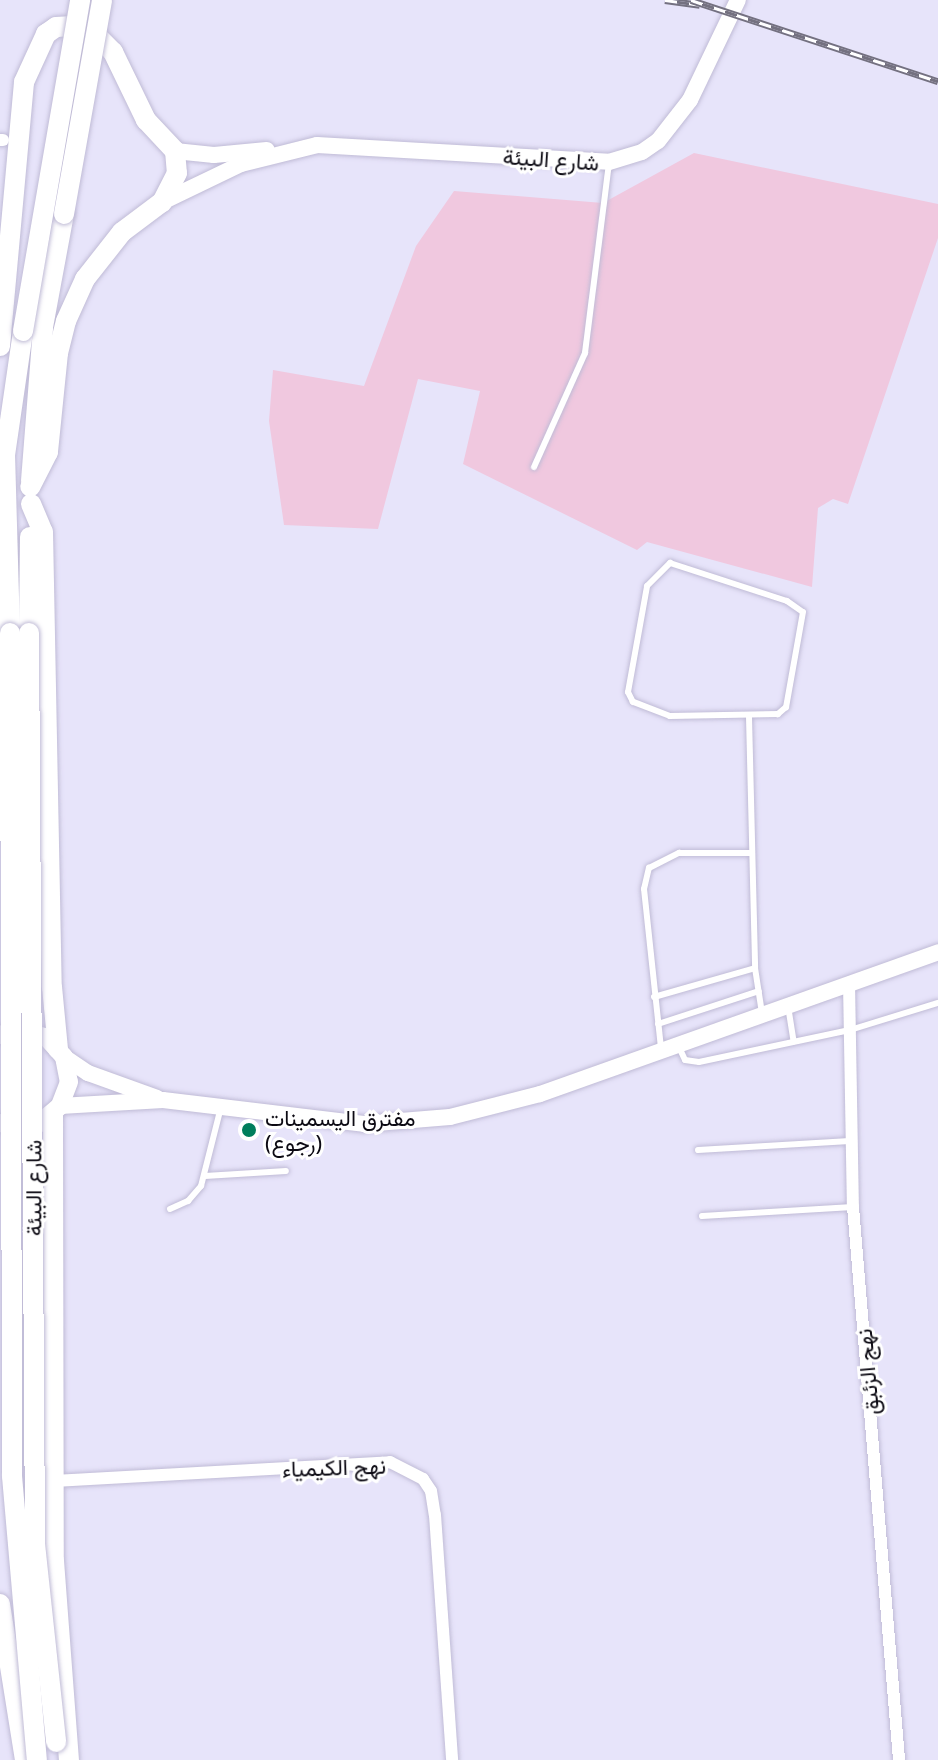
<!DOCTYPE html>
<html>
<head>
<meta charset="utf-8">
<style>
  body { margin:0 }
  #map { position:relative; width:938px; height:1760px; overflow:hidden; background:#e7e4fa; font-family:"Noto Sans",Vazirmatn,sans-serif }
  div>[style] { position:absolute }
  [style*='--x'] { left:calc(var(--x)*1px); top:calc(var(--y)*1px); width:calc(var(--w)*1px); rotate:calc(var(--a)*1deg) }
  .green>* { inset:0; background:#f0c8df }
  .roads { filter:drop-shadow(0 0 2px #c0bbd6) drop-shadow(0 0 2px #c0bbd6) }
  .service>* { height:6px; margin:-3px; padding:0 3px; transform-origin:3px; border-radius:3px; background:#fff }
  .minor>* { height:12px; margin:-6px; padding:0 6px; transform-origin:6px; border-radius:6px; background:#fff }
  .secondary>* { height:16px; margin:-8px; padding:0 8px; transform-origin:8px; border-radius:8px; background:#fff }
  .primary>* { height:18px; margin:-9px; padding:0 9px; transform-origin:9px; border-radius:9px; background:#fff }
  .trunk>* { height:20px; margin:-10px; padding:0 10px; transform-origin:10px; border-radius:10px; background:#fff }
  .rail>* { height:7px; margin-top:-3.5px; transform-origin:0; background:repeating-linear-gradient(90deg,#fff 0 12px,#747180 0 24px); box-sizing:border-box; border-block:2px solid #747180 }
  .bridges { filter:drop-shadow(0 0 2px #c0bbd6) drop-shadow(0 0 2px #c0bbd6) }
  .trunk-bridge>* { height:20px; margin:-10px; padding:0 10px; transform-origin:10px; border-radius:10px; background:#fff }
  .dots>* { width:22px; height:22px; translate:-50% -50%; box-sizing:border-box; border:4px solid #fff; border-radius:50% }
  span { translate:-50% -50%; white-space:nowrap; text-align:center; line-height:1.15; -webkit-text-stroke:6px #fff; paint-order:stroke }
  .street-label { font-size:22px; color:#0c0a13 }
  .poi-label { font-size:22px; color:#0c0a13 }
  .left { translate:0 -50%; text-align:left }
</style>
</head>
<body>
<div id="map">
  <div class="green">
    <div style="clip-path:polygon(694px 153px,938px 204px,938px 238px,848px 504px,833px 499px,818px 508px,812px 587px,647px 542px,637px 550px,463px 464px,480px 391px,418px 379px,378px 529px,284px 525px,269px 421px,273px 370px,364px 386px,416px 246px,454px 191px,603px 203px)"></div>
  </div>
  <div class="roads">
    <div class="service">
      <div style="--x:534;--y:467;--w:125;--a:-65.9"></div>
      <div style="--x:585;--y:353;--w:192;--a:-82.8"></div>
      <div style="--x:670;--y:563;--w:123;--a:18"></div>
      <div style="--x:787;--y:601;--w:19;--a:35"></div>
      <div style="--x:803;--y:612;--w:97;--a:100.1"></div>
      <div style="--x:786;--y:707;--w:11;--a:139"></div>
      <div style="--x:778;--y:714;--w:108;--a:178.9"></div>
      <div style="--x:670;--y:716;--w:40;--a:-159"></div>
      <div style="--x:633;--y:702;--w:11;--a:-117"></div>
      <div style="--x:628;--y:692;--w:108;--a:-79.8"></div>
      <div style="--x:647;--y:586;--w:33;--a:-45"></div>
      <div style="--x:749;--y:717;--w:251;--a:88.6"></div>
      <div style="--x:755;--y:968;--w:46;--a:81.2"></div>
      <div style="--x:654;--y:997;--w:105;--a:-16"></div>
      <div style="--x:788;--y:1006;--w:36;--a:81"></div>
      <div style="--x:658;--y:1024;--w:106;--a:-18.1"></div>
      <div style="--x:679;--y:1047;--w:14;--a:65"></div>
      <div style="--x:685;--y:1060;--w:14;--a:8"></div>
      <div style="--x:699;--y:1062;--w:154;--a:-12"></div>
      <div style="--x:850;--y:1030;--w:92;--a:-17.1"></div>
      <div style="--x:661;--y:1048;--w:160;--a:-96.1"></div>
      <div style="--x:644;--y:889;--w:22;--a:-77"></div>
      <div style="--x:649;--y:868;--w:34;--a:-27"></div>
      <div style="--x:679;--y:853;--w:72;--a:0"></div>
      <div style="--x:698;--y:1150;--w:152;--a:-3.4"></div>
      <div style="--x:205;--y:1176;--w:81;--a:-3.5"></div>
      <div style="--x:170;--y:1209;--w:20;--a:-24"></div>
      <div style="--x:188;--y:1201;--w:20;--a:-49"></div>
      <div style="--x:201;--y:1186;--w:81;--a:-75.8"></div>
      <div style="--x:702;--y:1216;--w:151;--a:-3.4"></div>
    </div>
    <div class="minor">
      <div style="--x:0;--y:140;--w:3;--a:0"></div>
      <div style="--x:849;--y:983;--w:224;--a:89"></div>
      <div style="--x:853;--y:1207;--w:555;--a:85.24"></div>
      <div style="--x:54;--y:1481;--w:337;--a:-3.2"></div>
      <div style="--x:390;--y:1462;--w:37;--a:27"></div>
      <div style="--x:423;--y:1479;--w:14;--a:56"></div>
      <div style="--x:431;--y:1491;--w:24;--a:81"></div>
      <div style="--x:435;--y:1515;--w:246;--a:86"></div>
    </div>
    <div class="secondary">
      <div style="--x:175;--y:151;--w:39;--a:6"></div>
      <div style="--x:214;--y:155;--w:53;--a:-5.4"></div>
      <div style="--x:162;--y:202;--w:88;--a:-25.7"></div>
      <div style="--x:241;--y:164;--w:78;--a:-14"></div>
      <div style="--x:317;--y:145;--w:292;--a:3.3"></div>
      <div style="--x:609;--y:162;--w:34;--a:-17"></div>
      <div style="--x:642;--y:152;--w:19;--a:-35"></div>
      <div style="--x:658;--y:141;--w:52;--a:-52"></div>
      <div style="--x:690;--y:100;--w:111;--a:-64.4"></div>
      <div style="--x:64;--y:1057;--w:29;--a:34"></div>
      <div style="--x:88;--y:1073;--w:73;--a:19.9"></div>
      <div style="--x:60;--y:1106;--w:103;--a:-3.3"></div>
      <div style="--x:163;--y:1100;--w:202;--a:6.8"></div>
      <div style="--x:364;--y:1124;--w:86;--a:-4.7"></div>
      <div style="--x:450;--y:1117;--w:93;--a:-14.3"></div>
      <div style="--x:540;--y:1094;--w:423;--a:-19.6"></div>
    </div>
    <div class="primary">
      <div style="--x:0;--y:1035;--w:19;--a:-16"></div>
      <div style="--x:18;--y:1030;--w:30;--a:15"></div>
      <div style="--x:47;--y:1038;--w:25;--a:48"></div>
      <div style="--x:64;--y:1057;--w:25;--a:79"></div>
      <div style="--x:69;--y:1082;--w:26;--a:111"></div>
      <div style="--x:60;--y:1106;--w:26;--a:140"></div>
      <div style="--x:40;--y:1123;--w:16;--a:165"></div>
      <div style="--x:25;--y:1127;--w:25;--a:-171"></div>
    </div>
    <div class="trunk">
      <div style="--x:0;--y:346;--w:265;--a:-84.8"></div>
      <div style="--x:24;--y:82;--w:53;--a:-65.4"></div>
      <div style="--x:46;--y:34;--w:12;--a:-35"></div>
      <div style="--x:56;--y:27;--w:17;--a:-3"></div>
      <div style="--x:73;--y:26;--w:26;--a:23"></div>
      <div style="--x:97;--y:36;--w:23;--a:45"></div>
      <div style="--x:113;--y:52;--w:76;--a:64.1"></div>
      <div style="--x:146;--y:120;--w:42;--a:46.9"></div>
      <div style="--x:175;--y:151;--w:22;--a:85"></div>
      <div style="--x:177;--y:173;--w:33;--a:117"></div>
      <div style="--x:162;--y:202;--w:50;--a:143.1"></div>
      <div style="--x:122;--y:232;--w:60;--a:128.2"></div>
      <div style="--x:85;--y:279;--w:46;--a:114.3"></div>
      <div style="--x:66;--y:321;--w:33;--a:104"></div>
      <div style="--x:58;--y:353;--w:100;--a:95.8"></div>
      <div style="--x:48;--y:452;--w:39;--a:117"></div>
      <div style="--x:31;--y:481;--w:154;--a:-85.5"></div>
      <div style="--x:43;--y:327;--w:115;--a:-79.5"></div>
      <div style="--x:31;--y:504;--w:30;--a:67"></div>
      <div style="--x:43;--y:532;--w:455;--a:88.9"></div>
      <div style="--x:52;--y:987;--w:62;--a:84.5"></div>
      <div style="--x:10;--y:633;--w:178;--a:-91.6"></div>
      <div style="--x:5;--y:455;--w:125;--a:-81.7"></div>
      <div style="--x:29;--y:633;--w:96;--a:-89.4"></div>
      <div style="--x:53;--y:1115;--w:446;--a:89.9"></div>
      <div style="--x:54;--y:1561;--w:200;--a:85.7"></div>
      <div style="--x:0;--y:1604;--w:158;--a:80.9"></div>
    </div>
  </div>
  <div class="rail">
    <div style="--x:665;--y:0;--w:35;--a:8"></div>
    <div style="--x:691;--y:0;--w:260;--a:18.2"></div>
  </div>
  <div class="bridges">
    <div class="trunk-bridge">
      <div style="--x:64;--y:214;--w:217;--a:-79.9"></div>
      <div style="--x:23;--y:331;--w:336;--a:-80.2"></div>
      <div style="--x:10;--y:633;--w:843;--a:89.86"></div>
      <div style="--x:12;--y:1476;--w:285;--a:85"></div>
      <div style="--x:29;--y:633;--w:911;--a:89.62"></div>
      <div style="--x:35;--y:1544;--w:199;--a:83.9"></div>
    </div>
  </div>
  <div class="dots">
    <div style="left:249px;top:1130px;background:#007d5c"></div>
  </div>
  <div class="street-label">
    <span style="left:551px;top:159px;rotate:4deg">شارع البيئة</span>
    <span style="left:33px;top:1188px;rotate:-90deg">شارع البيئة</span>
    <span style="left:867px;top:1372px;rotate:-95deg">نهج الزئبق</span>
    <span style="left:334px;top:1467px;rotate:-2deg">نهج الكيمياء</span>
  </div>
  <div class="poi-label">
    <span class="left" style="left:265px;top:1130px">مفترق اليسمينات<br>(رجوع)</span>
  </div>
</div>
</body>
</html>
